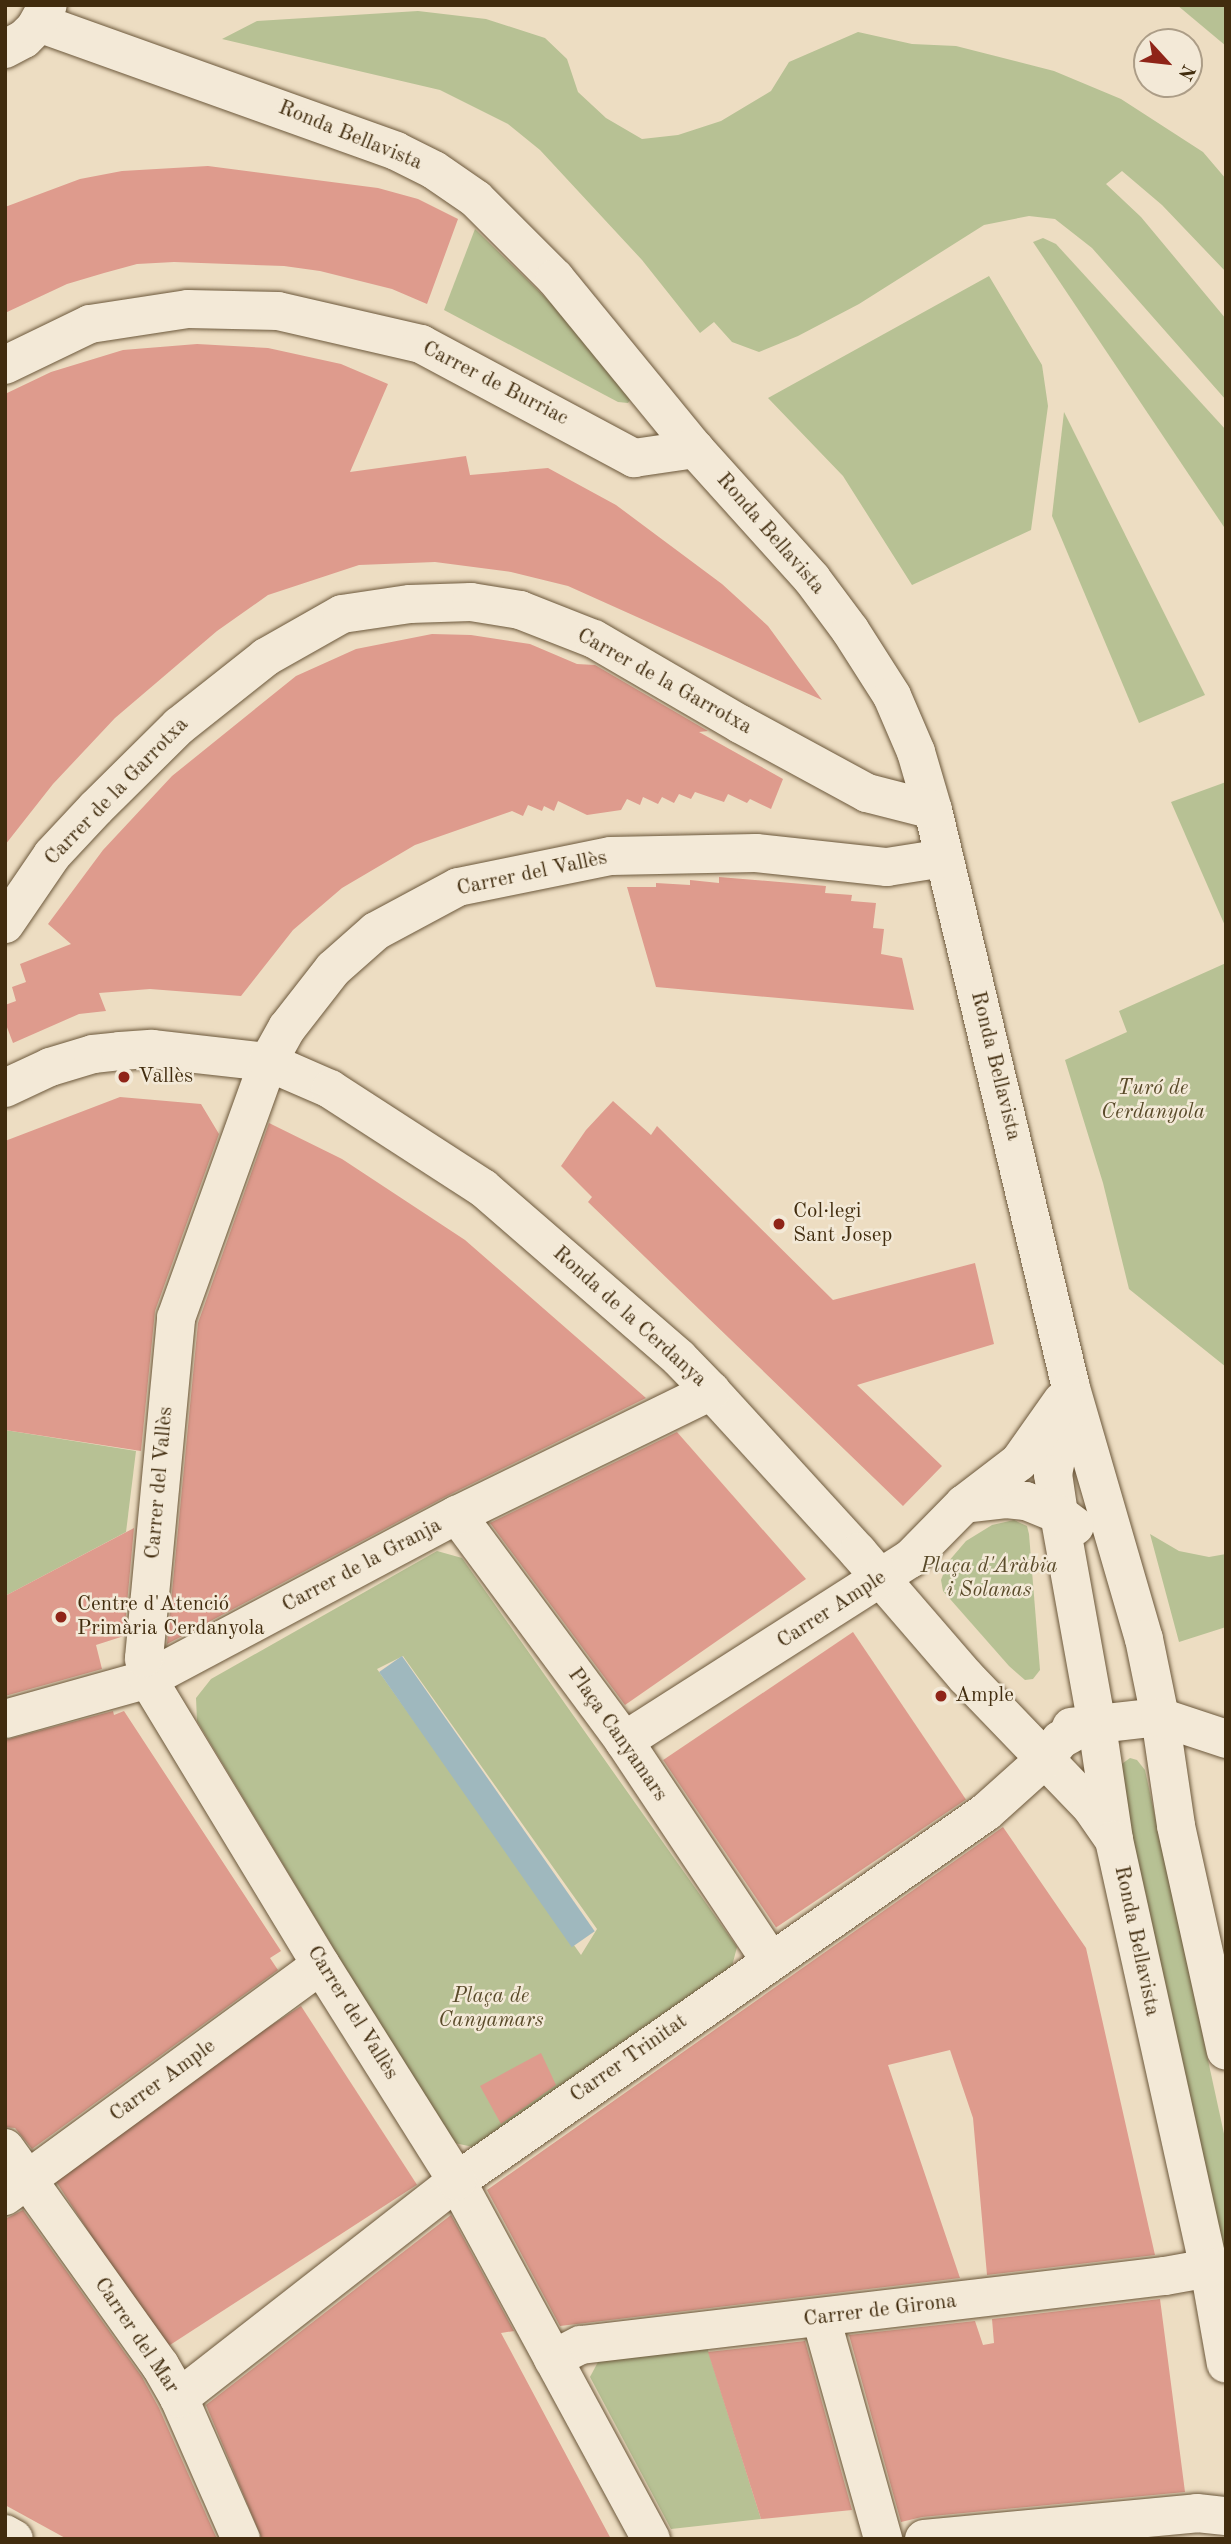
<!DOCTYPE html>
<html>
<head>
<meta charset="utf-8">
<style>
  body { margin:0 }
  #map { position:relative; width:1231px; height:2544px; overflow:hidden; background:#edddc2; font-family:"Old Standard TT",serif }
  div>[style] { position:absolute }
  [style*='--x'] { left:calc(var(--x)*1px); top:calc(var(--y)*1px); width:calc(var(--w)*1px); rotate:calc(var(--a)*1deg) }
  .green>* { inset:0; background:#b7c194 }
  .water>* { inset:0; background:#9fb8be; transform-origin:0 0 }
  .building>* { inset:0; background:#de9b8d; transform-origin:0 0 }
  .roads { filter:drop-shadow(0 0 2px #6c583b) drop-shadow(0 0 2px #6c583b) }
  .minor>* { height:38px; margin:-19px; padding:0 19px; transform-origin:19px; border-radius:19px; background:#f3e9d7 }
  .dots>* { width:19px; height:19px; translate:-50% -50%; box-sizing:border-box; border:4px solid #f3e9d7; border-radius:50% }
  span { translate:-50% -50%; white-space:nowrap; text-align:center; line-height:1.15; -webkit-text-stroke:5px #f3e9d7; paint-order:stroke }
  .street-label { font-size:21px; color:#412c0e }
  .poi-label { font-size:21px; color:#412c0e }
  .left { translate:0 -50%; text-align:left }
  .park-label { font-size:21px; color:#594a29; font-style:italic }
  .frame { position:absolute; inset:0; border:7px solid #412c0e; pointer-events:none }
  .north { position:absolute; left:1133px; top:28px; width:70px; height:70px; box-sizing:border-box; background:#f3e9d7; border:2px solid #ac9d87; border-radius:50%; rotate:117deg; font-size:19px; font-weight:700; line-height:28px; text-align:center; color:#412c0e }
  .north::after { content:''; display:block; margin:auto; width:24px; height:32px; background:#8f2418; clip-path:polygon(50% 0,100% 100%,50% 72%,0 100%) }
</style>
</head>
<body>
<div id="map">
  <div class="green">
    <div style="clip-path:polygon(1177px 5px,1226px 5px,1226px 46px)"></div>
    <div style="clip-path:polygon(418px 11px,486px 19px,545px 38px,567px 59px,578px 92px,606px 118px,642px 139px,678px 135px,721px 121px,771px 91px,789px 62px,858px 32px,912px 44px,956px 46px,1054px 71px,1121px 99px,1203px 152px,1226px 179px,1226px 272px,1162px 205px,1122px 171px,1106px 184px,1141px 217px,1226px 319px,1226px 400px,1092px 248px,1055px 219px,1029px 216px,984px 225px,859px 304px,798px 336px,759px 352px,732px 342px,714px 322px,700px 333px,642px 260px,540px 150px,508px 124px,440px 90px,222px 39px,257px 21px)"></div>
    <div style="clip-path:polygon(475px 229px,550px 302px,622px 385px,630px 400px,628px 403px,618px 402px,444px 310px)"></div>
    <div style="clip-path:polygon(1043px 238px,1056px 244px,1226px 430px,1226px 530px,1033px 242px)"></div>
    <div style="clip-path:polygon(989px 276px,1042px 365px,1048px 406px,1031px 530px,912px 585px,843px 476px,768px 398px)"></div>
    <div style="clip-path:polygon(1064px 412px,1205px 695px,1139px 723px,1052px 516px)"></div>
    <div style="clip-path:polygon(1226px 782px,1226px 928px,1171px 802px)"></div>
    <div style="clip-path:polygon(1226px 963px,1226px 1367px,1129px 1289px,1103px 1183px,1065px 1060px,1127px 1032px,1119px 1011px)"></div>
    <div style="clip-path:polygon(5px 1430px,136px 1451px,126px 1532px,5px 1596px)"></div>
    <div style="clip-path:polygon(1014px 1520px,1027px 1526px,1029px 1534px,1040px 1670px,1033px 1679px,1025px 1680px,1009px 1666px,943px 1591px,941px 1580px,948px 1562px,966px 1541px,992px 1525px)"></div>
    <div style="clip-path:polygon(1150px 1534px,1179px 1551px,1209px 1557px,1226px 1554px,1226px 1627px,1179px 1642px)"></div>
    <div style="clip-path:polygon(evenodd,437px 1551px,462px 1558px,737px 1947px,731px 1970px,473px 2147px,450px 2142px,197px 1721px,196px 1698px,211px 1679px,437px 1551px,403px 1656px,597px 1929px,581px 1955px,377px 1669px,403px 1656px)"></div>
    <div style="clip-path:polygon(1130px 1758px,1137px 1760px,1145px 1770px,1226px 2143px,1226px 2273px,1133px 1850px,1119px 1766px)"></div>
    <div style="clip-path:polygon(707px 2347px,761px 2519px,671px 2529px,590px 2377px,599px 2360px)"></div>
  </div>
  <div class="water">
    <div style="left:402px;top:1656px;width:336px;height:28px;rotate:55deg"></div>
  </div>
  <div class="building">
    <div style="clip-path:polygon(208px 166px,378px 188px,418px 199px,458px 219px,427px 304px,392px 289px,320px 271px,284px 266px,174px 262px,137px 264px,104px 273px,67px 284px,5px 313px,5px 207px,80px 179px,122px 171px)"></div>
    <div style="clip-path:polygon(197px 344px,268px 348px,341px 364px,388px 384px,350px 472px,466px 456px,470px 475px,548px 468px,616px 505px,722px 584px,768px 626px,822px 700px,568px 586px,511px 572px,435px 562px,359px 565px,268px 595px,217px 631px,115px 718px,53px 784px,5px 845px,5px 394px,51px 372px,123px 350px)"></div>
    <div style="clip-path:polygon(432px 634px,471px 635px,530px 644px,577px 664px,595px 665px,708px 731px,699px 732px,783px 779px,771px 809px,750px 799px,747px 803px,728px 794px,724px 802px,695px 792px,691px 799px,679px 794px,674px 803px,662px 797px,658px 804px,643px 797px,640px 805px,627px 799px,621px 810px,587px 815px,558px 801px,554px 811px,544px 806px,542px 811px,528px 805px,523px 816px,512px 811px,415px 845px,342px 888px,293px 930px,241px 996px,150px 989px,99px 993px,106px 1011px,79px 1014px,13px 1043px,5px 1022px,5px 1005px,16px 1001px,12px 987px,26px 982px,20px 964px,71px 944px,48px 924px,103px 850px,172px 776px,296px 676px,356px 649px)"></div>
    <div style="clip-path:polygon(719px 877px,826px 886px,825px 893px,852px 895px,851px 901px,876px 903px,873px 928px,884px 929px,881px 954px,902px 958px,914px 1010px,656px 987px,627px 887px,656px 887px,656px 883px,690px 885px,690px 880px,719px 883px)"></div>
    <div style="clip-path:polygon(120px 1097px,201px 1104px,219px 1134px,155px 1311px,141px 1451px,5px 1430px,5px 1141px)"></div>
    <div style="clip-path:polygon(613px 1101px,651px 1135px,657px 1126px,833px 1300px,975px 1263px,994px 1344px,857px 1385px,942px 1466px,903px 1506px,588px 1202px,592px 1197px,561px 1166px,586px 1130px)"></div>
    <div style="clip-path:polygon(269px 1123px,342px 1159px,465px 1240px,646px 1398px,447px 1496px,167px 1644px,198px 1323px)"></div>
    <div style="clip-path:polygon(677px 1432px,806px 1579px,625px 1705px,490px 1523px)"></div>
    <div style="clip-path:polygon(134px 1528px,124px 1636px,96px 1645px,102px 1669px,5px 1696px,5px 1596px)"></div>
    <div style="left:853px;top:1632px;width:202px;height:229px;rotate:56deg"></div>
    <div style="clip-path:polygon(113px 1711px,114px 1715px,124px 1711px,281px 1951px,270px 1958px,278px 1970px,32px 2149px,15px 2128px,5px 2127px,5px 1740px)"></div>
    <div style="clip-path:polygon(1003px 1827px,1086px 1948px,1155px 2255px,987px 2275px,973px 2118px,950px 2050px,888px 2065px,960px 2278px,560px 2326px,487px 2190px)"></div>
    <div style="left:301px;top:2006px;width:213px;height:301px;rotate:57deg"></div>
    <div style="clip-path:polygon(541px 2053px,556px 2085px,501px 2124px,480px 2086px)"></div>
    <div style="clip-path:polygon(23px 2210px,142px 2377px,159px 2408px,217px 2539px,67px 2539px,5px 2505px,5px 2219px)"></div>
    <div style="clip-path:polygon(451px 2215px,514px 2331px,501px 2333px,611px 2539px,262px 2539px,206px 2405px)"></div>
    <div style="clip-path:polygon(1160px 2299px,1185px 2492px,922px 2517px,901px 2522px,849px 2335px,975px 2321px,983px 2345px,994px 2343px,992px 2319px)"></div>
    <div style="clip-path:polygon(805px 2341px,852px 2510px,761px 2519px,708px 2352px)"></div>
  </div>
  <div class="roads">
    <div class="minor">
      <div style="--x:39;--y:23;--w:379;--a:19.7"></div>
      <div style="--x:396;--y:151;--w:42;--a:26.6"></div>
      <div style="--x:434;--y:170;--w:51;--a:34.6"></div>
      <div style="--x:476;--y:199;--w:112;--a:45"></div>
      <div style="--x:555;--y:278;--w:221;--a:50.7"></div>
      <div style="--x:695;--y:449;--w:175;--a:48"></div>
      <div style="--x:812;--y:579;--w:64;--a:53.3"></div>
      <div style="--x:850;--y:630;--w:78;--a:57.5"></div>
      <div style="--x:892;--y:696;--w:61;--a:66.8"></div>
      <div style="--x:916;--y:752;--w:60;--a:73.7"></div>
      <div style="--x:933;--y:810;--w:594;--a:76.57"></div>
      <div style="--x:1071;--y:1388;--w:261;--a:73.8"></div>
      <div style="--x:1144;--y:1639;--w:80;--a:78.4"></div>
      <div style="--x:1160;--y:1717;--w:110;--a:81.6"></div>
      <div style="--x:1176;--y:1826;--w:230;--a:77.5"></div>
      <div style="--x:5;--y:49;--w:21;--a:-28"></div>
      <div style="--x:24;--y:39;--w:16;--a:-45"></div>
      <div style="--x:35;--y:28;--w:26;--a:-61"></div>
      <div style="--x:5;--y:365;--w:94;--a:-25.8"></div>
      <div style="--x:90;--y:324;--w:99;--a:-8.7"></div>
      <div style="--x:188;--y:309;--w:90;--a:1.3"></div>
      <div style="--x:278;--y:311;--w:147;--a:13"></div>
      <div style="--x:421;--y:344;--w:242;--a:28.2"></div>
      <div style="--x:634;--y:458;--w:62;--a:-8.4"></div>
      <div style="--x:5;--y:924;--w:83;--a:-55.7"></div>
      <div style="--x:52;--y:855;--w:64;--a:-46.9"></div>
      <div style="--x:96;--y:808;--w:117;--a:-44.7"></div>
      <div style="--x:179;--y:726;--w:111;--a:-38.4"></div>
      <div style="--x:266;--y:657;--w:87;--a:-29.5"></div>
      <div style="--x:342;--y:614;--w:69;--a:-8.4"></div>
      <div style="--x:410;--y:604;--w:61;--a:-1.9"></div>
      <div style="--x:471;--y:602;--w:50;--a:9.3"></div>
      <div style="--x:520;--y:610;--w:79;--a:21.4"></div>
      <div style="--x:594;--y:639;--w:169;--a:30.2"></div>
      <div style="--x:740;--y:724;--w:145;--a:28.5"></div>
      <div style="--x:867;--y:793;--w:68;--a:14.4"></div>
      <div style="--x:5;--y:1088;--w:50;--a:-25"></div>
      <div style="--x:50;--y:1067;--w:45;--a:-16.8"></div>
      <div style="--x:93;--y:1054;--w:27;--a:-6"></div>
      <div style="--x:120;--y:1051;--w:32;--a:-4"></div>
      <div style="--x:152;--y:1049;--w:117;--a:6.4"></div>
      <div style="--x:268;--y:1062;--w:68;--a:23.5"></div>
      <div style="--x:330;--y:1089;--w:182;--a:32.9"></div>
      <div style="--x:483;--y:1188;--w:259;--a:40.9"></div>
      <div style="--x:679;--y:1358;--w:46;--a:45.9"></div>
      <div style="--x:711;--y:1391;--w:218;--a:47.6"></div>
      <div style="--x:858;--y:1552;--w:164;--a:49.2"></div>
      <div style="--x:965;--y:1676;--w:182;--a:46.1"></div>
      <div style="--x:1091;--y:1807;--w:40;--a:55.1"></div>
      <div style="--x:1070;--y:1394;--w:82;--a:102"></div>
      <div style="--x:1053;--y:1474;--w:40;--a:81.5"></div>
      <div style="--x:1059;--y:1514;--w:215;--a:79.8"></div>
      <div style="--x:1097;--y:1726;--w:115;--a:81.5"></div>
      <div style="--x:1114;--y:1840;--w:438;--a:77.5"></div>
      <div style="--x:1209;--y:2268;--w:97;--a:80"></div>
      <div style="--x:964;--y:1504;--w:42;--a:-6.8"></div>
      <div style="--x:1006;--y:1499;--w:20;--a:6"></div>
      <div style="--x:1026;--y:1501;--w:35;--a:22"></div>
      <div style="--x:1059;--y:1514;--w:20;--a:37"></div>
      <div style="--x:457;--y:1515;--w:281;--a:53.5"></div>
      <div style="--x:624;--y:1741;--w:263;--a:56.3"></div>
      <div style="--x:5;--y:1719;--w:148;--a:-15.6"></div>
      <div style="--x:148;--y:1679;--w:350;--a:-28"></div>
      <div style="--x:457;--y:1515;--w:283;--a:-26"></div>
      <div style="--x:1071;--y:1727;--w:90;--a:-6.4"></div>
      <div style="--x:1160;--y:1717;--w:70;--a:18.4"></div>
      <div style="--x:624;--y:1741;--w:339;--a:-32.5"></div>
      <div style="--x:910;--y:1559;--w:77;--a:-45.5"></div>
      <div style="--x:964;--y:1504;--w:69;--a:-37.4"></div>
      <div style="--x:1019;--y:1462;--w:75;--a:-54.8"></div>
      <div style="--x:5;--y:2148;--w:267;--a:54.5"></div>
      <div style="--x:160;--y:2365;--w:38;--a:60"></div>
      <div style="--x:179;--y:2398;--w:154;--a:66.3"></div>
      <div style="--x:5;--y:2196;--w:391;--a:-36.2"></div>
      <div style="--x:821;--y:2318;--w:230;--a:74.3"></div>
      <div style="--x:553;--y:2359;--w:31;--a:-27"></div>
      <div style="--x:581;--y:2345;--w:588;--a:-6.74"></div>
      <div style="--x:1165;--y:2276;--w:45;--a:-10.3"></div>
      <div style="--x:179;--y:2398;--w:353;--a:-38"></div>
      <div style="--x:457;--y:2181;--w:645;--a:-34.9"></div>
      <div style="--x:986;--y:1812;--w:78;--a:-41.9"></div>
      <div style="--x:1044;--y:1760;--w:26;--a:-51"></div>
      <div style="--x:1060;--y:1740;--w:26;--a:-29"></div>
      <div style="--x:5;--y:2534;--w:10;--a:29"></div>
      <div style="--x:651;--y:2539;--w:407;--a:-118.5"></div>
      <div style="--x:457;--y:2181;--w:255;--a:-122.2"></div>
      <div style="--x:321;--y:1965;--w:334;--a:-121.2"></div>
      <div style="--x:148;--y:1679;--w:21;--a:-101"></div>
      <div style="--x:144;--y:1658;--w:342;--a:-84.6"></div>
      <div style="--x:176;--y:1318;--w:272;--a:-70.2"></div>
      <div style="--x:268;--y:1062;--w:39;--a:-61"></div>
      <div style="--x:287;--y:1028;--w:75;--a:-52.1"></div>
      <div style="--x:333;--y:969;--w:57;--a:-41.5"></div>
      <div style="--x:376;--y:931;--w:93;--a:-28.2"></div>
      <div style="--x:458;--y:887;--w:156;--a:-11.5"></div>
      <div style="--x:611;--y:856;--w:145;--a:-1.2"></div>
      <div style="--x:756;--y:853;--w:132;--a:6.1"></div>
      <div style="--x:887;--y:867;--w:58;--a:-9"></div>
      <div style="--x:924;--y:2539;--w:274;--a:-5.4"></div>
      <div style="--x:1197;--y:2513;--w:29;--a:6"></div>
    </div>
  </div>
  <div class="dots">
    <div style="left:124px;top:1077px;background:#8f2418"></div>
    <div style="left:779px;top:1224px;background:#8f2418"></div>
    <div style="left:61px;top:1617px;background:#8f2418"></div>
    <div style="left:941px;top:1696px;background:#8f2418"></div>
  </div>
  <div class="street-label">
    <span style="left:350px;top:136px;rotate:22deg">Ronda Bellavista</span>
    <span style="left:495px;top:384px;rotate:27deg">Carrer de Burriac</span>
    <span style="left:770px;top:534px;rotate:49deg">Ronda Bellavista</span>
    <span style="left:664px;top:682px;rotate:29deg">Carrer de la Garrotxa</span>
    <span style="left:117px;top:792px;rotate:-46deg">Carrer de la Garrotxa</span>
    <span style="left:532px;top:874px;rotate:-12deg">Carrer del Vallès</span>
    <span style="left:995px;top:1066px;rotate:76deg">Ronda Bellavista</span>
    <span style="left:629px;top:1317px;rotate:42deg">Ronda de la Cerdanya</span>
    <span style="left:160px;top:1483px;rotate:-85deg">Carrer del Vallès</span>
    <span style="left:362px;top:1566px;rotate:-28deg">Carrer de la Granja</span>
    <span style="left:832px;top:1610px;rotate:-33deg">Carrer Ample</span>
    <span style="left:617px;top:1735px;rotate:55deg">Plaça Canyamars</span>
    <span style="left:1136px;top:1941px;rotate:78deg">Ronda Bellavista</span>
    <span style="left:352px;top:2013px;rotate:58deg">Carrer del Vallès</span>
    <span style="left:629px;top:2059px;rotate:-35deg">Carrer Trinitat</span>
    <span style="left:163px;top:2081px;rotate:-36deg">Carrer Ample</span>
    <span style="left:880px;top:2311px;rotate:-7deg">Carrer de Girona</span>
    <span style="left:136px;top:2336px;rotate:56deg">Carrer del Mar</span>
  </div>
  <div class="poi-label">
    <span class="left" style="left:138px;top:1077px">Vallès</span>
    <span class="left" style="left:793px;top:1224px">Col·legi<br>Sant Josep</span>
    <span class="left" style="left:77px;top:1617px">Centre d'Atenció<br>Primària Cerdanyola</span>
    <span class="left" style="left:955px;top:1696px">Ample</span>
  </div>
  <div class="park-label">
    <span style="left:1153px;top:1101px">Turó de<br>Cerdanyola</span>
    <span style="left:989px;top:1579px">Plaça d'Aràbia<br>i Solanas</span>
    <span style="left:491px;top:2009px">Plaça de<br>Canyamars</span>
  </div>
  <div class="frame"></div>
  <div class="north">N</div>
</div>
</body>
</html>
